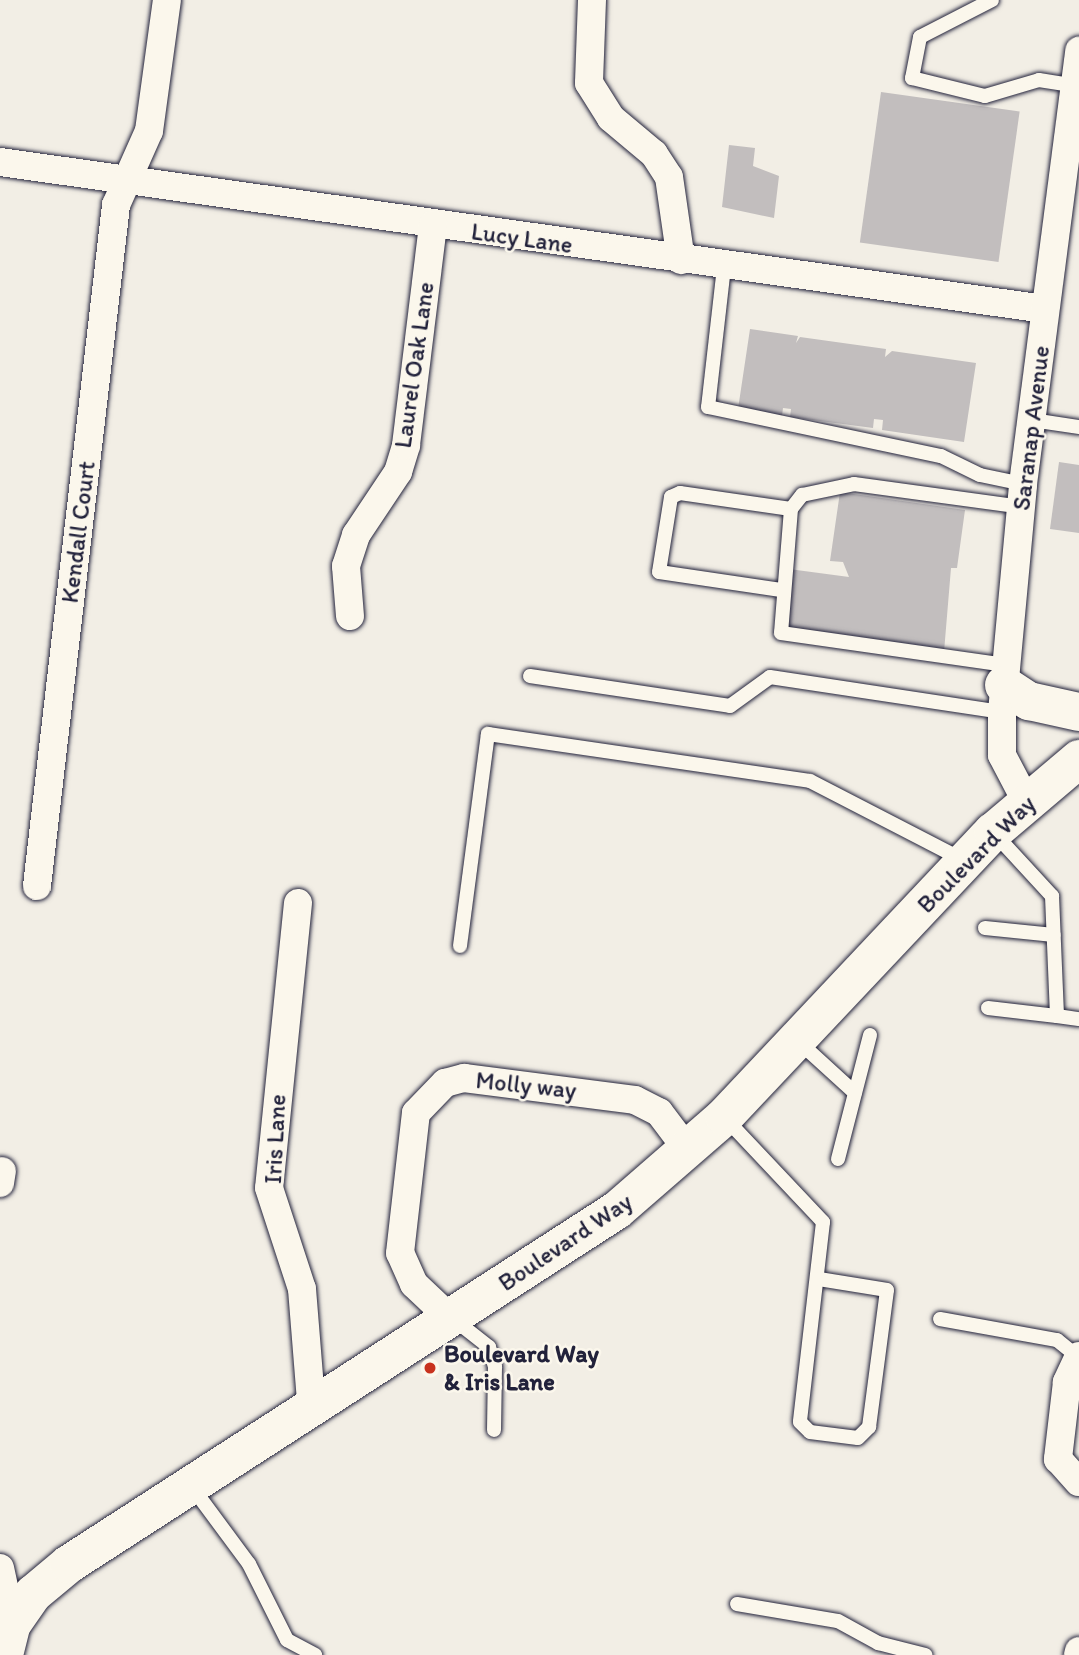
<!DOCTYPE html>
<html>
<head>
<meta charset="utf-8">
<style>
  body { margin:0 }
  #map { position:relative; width:1079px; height:1655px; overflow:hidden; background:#f2eee5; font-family:Itim,sans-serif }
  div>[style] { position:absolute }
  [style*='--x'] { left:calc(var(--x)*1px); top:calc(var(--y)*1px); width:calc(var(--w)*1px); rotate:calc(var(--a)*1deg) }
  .building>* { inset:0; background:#c2bebe; transform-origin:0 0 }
  .roads { filter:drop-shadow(0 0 2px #22223b) drop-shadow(0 0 2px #22223b) }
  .lane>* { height:14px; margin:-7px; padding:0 7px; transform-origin:7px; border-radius:7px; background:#fbf7ec }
  .street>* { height:28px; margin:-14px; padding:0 14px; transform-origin:14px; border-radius:14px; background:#fbf7ec }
  .secondary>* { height:38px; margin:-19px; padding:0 19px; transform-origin:19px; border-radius:19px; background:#fbf7ec }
  .dots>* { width:19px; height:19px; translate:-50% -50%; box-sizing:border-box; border:4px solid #fbf7ec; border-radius:50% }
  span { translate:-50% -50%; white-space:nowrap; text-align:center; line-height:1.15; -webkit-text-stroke:5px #fbf7ec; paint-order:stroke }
  .street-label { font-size:24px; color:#22223b }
  .poi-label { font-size:24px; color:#22223b; font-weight:700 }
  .left { translate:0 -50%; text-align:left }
</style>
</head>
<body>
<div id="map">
  <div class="building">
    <div style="left:881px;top:92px;width:140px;height:152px;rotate:8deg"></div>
    <div style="clip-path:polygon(729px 145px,755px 148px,753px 166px,779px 176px,774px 218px,722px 207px)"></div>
    <div style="clip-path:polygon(750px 329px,798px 336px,796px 343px,800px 337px,886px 349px,885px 357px,892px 351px,976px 363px,964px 442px,882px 430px,883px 420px,874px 419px,873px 428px,790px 417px,791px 409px,783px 408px,782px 416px,738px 409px)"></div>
    <div style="clip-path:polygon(1059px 462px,1079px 465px,1079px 533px,1050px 529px)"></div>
    <div style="clip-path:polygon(840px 492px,965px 510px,957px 568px,951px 568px,944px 652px,781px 627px,789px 569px,849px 577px,843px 562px,830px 561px)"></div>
  </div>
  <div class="roads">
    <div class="lane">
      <div style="--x:992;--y:0;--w:81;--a:152.8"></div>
      <div style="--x:920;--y:37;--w:42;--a:101"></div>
      <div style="--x:912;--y:78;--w:75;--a:13.9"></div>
      <div style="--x:985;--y:96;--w:56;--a:-16.5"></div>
      <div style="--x:1039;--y:80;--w:36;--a:9"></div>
      <div style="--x:724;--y:267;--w:141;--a:96.5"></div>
      <div style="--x:708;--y:407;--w:238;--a:11.9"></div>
      <div style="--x:941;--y:456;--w:43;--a:26"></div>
      <div style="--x:980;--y:475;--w:44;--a:11.8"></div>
      <div style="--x:1032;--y:420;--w:48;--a:8.5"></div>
      <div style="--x:791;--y:509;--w:18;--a:-52"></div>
      <div style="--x:802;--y:495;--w:53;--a:-11.9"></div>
      <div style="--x:854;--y:484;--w:169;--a:7.8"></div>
      <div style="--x:781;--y:590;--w:123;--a:-171.6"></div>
      <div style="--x:659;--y:572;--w:76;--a:-80.9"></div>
      <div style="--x:671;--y:497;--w:10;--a:-24"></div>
      <div style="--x:680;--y:493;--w:112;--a:8.2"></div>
      <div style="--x:791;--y:509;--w:124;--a:94.6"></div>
      <div style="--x:781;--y:633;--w:227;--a:8.1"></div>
      <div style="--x:530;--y:676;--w:202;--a:8.5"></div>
      <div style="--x:730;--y:706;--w:49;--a:-35.9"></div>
      <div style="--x:770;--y:677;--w:235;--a:8.6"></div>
      <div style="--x:994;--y:833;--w:86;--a:47.4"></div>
      <div style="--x:1052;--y:896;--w:120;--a:87.6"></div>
      <div style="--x:1057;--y:1016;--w:22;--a:8"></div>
      <div style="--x:985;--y:928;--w:69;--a:5.8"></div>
      <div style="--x:460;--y:946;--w:214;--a:-82.5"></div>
      <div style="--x:488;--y:734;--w:325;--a:8.3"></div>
      <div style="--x:810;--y:781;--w:174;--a:27.3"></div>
      <div style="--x:988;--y:1008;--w:69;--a:6.6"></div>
      <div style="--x:798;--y:1041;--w:77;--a:42.4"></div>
      <div style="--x:725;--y:1118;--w:143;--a:46.7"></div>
      <div style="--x:823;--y:1222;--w:201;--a:96.6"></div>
      <div style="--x:800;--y:1422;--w:14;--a:45"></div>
      <div style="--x:810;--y:1432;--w:48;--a:7.1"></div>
      <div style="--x:858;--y:1438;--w:16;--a:-45"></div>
      <div style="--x:869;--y:1427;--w:138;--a:-82.5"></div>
      <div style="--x:887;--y:1290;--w:69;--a:-170.8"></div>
      <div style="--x:838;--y:1159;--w:128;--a:-75.5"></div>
      <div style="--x:940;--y:1319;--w:119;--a:10.2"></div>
      <div style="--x:1057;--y:1340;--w:26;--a:39"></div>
      <div style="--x:456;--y:1321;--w:42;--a:38.2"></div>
      <div style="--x:489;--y:1347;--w:21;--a:73"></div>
      <div style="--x:495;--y:1367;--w:63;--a:90.9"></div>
      <div style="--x:192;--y:1487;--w:96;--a:53.5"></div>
      <div style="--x:249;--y:1564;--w:85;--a:63.4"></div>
      <div style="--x:287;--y:1640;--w:32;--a:28"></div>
      <div style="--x:737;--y:1604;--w:102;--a:9.6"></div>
      <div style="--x:838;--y:1621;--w:46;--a:28.8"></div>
      <div style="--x:878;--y:1643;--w:49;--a:14.3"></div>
    </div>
    <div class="street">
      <div style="--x:592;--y:0;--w:83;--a:92.1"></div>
      <div style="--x:589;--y:83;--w:41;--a:57.8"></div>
      <div style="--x:611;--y:118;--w:56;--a:39.9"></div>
      <div style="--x:654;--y:154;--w:27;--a:57"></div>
      <div style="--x:669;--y:177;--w:84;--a:81.8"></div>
      <div style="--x:0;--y:162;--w:1055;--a:8.01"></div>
      <div style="--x:350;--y:616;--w:50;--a:-94.6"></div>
      <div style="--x:346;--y:566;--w:33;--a:-72"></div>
      <div style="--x:356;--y:535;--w:76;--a:-56.3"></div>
      <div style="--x:398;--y:472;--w:28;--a:-73"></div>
      <div style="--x:406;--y:445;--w:222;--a:-83"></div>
      <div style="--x:1026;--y:801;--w:52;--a:-117.6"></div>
      <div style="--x:1002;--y:755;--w:43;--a:-90"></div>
      <div style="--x:1002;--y:712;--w:229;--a:-84.7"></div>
      <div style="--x:1023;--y:484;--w:437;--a:-82.6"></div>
      <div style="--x:37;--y:886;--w:686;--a:-83.38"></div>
      <div style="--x:116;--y:205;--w:81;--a:-66"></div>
      <div style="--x:149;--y:131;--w:132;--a:-82.2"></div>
      <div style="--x:298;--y:903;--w:286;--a:95.8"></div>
      <div style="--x:269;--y:1188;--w:106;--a:71.9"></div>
      <div style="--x:302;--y:1289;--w:123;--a:85.4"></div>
      <div style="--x:0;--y:1183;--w:12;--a:-81"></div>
      <div style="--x:451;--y:1319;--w:51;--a:-136.6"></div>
      <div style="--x:414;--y:1284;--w:34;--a:-114"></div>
      <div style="--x:400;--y:1253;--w:141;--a:-83.5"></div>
      <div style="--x:416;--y:1113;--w:42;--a:-46"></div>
      <div style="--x:445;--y:1083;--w:20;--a:-15"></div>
      <div style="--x:464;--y:1078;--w:172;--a:7.3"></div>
      <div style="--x:635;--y:1100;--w:27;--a:27"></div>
      <div style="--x:659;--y:1112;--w:46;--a:52.9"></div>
      <div style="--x:1079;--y:1356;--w:29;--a:115"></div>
      <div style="--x:1067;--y:1382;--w:78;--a:96.7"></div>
      <div style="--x:1058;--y:1459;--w:31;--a:48"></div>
      <div style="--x:0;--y:1568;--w:57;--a:77.9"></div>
      <div style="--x:12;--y:1624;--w:12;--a:166"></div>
      <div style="--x:1078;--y:1655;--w:4;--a:-76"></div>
    </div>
    <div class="secondary">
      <div style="--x:1004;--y:685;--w:30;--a:33"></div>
      <div style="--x:1029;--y:701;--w:51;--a:12.4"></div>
      <div style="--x:4;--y:1655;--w:32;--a:-76"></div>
      <div style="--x:12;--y:1624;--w:37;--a:-55"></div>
      <div style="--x:33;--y:1594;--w:47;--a:-39.8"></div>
      <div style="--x:69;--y:1564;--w:652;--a:-32.86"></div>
      <div style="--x:617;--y:1210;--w:142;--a:-41"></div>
      <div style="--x:724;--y:1117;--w:392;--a:-46.7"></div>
      <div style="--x:993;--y:832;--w:113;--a:-40.3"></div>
    </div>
  </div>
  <div class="dots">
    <div style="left:430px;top:1368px;background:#c8321e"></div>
  </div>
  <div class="street-label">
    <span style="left:522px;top:238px;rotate:8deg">Lucy Lane</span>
    <span style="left:414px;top:365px;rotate:-82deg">Laurel Oak Lane</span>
    <span style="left:1031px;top:428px;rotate:-83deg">Saranap Avenue</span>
    <span style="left:78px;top:532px;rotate:-83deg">Kendall Court</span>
    <span style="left:976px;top:854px;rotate:-45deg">Boulevard Way</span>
    <span style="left:526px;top:1085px;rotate:6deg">Molly way</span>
    <span style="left:275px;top:1139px;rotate:-87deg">Iris Lane</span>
    <span style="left:565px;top:1242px;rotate:-34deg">Boulevard Way</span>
  </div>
  <div class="poi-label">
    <span class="left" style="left:444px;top:1368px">Boulevard Way<br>&amp; Iris Lane</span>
  </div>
</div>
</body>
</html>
